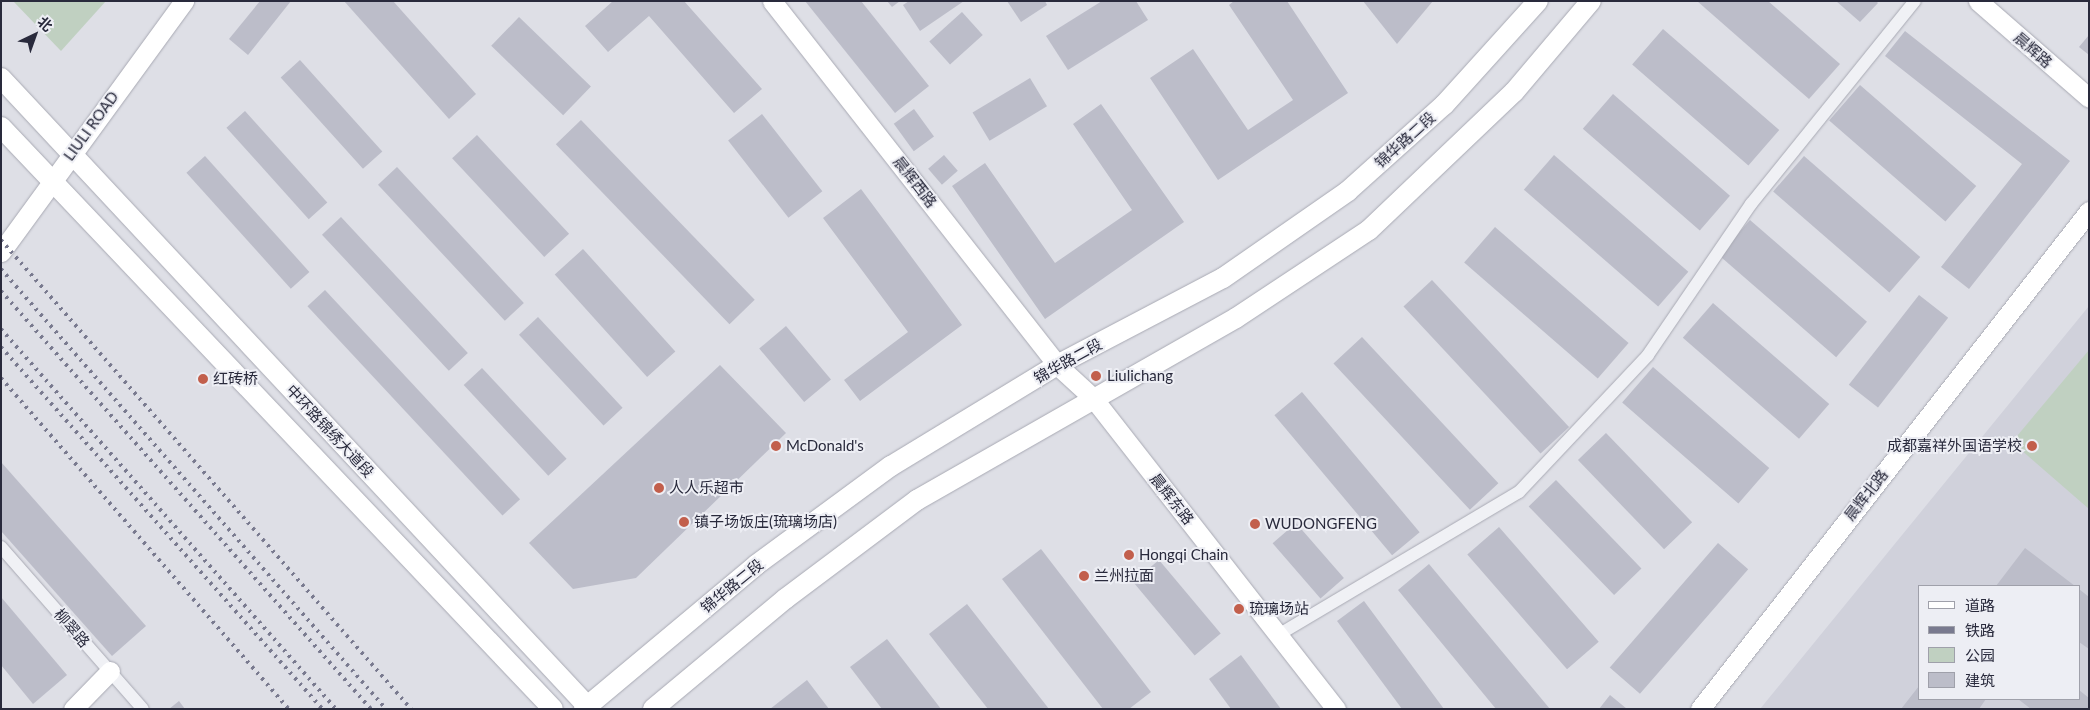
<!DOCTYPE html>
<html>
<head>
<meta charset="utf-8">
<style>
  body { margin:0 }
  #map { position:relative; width:2090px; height:710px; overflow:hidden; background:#dedfe6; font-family:Lato,"Noto Sans SC",sans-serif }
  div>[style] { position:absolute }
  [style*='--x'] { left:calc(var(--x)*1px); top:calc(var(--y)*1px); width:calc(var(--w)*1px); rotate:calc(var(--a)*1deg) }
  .built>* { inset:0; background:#d0d1db }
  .green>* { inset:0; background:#c0d0c1 }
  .building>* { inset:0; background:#bcbdc9; transform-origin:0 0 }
  .roads { filter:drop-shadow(0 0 1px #a8a9b3) drop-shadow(0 0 1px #a8a9b3) }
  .street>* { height:12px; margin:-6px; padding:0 6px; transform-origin:6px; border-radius:6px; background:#f0f1f5 }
  .secondary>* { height:19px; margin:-9.5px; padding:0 9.5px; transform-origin:9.5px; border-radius:9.5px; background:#fff }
  .primary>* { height:20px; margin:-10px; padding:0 10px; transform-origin:10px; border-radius:10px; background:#fff }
  .rail>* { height:4px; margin-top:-2px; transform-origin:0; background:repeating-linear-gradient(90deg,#797a8f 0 2.5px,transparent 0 7.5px) }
  .dots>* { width:14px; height:14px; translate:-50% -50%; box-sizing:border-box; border:2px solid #edeef4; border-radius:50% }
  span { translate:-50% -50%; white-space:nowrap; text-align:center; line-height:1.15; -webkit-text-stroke:4px #edeef4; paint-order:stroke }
  .street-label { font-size:15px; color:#292a3c }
  .poi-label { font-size:15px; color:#292a3c }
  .left { translate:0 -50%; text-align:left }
  .right { translate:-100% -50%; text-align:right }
  .frame { position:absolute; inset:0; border:2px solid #292a3c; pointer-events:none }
  .legend { position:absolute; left:1918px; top:585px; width:162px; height:115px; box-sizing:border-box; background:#edeef4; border:1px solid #9fa0aa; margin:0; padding:6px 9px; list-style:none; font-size:15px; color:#292a3c }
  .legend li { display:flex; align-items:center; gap:10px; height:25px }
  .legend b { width:25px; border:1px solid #9fa0aa }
  .north { position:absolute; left:10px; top:10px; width:50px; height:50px; -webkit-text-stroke:4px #edeef4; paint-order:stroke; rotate:42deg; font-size:14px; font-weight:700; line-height:20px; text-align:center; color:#292a3c }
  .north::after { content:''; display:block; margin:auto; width:18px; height:22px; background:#292a3c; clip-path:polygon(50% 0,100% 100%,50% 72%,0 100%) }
</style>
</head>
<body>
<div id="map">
  <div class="built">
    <div style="clip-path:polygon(evenodd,2089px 306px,2089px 709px,1760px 709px,2089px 306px,1919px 586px,2079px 586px,2079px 699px,1919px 699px,1919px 586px)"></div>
  </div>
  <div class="green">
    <div style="clip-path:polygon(13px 1px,106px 1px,61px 51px)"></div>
    <div style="clip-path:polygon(2089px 350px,2089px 509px,2012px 442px)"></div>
  </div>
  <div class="building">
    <div style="clip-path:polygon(260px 1px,291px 1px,248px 55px,229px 39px)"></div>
    <div style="clip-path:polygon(344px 1px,393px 1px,476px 94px,449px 119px)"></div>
    <div style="clip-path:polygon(613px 1px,684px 1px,762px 89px,734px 113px,649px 16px,608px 52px,585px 26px)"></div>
    <div style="clip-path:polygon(805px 1px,861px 1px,929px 86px,895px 113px)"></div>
    <div style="clip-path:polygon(887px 1px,900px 1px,892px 7px)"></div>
    <div style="clip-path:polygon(909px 1px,964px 1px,920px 31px,903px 5px)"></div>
    <div style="clip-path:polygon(1007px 1px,1045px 1px,1047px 5px,1021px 22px)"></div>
    <div style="clip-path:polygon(1102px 1px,1136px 1px,1148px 20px,1068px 70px,1046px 36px)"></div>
    <div style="clip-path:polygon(1234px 1px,1287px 1px,1348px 93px,1218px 180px,1150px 78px,1193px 49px,1248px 130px,1293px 100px,1229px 5px)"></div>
    <div style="clip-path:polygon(1363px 1px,1433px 1px,1397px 44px)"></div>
    <div style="clip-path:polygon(1697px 1px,1768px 1px,1840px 64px,1809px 99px)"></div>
    <div style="clip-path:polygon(1836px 1px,1876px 1px,1878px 3px,1860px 22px)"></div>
    <div style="left:962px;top:12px;width:31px;height:44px;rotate:48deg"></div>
    <div style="left:519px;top:17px;width:100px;height:40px;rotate:44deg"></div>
    <div style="left:1663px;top:29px;width:154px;height:47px;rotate:41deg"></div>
    <div style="clip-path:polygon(1905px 31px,2070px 161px,1969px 289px,1941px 267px,2022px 164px,1885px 56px)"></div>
    <div style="clip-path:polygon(2089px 35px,2089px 55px,2079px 47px)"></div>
    <div style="left:300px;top:60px;width:123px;height:26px;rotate:48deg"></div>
    <div style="left:1030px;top:78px;width:33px;height:67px;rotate:59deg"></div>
    <div style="left:1860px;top:85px;width:154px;height:47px;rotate:41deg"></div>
    <div style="left:1613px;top:94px;width:155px;height:46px;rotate:41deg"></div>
    <div style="clip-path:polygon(1101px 104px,1184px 222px,1045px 319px,952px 186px,985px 163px,1055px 263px,1132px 210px,1073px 124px)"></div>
    <div style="left:914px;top:109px;width:34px;height:25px;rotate:54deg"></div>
    <div style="left:245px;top:111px;width:123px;height:25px;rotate:48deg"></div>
    <div style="left:762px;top:114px;width:98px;height:43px;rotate:52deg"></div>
    <div style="left:581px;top:120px;width:250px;height:35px;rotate:46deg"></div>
    <div style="left:477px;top:135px;width:135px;height:34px;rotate:47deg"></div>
    <div style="left:944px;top:155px;width:21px;height:21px;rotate:49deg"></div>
    <div style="left:1554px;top:155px;width:178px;height:46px;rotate:41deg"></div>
    <div style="left:205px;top:156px;width:156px;height:25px;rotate:48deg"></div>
    <div style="left:1804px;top:156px;width:154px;height:47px;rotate:41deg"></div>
    <div style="left:397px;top:167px;width:186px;height:26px;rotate:47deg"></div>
    <div style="clip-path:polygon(861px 189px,962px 325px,860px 401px,844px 380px,908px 332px,823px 218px)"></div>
    <div style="left:341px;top:217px;width:186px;height:26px;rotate:47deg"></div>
    <div style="left:1750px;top:220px;width:155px;height:47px;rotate:41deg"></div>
    <div style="left:1495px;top:227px;width:177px;height:47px;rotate:41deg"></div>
    <div style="left:583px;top:249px;width:138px;height:38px;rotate:48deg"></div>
    <div style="left:1432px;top:280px;width:201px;height:39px;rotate:47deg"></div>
    <div style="left:325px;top:290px;width:286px;height:24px;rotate:47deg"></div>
    <div style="left:1919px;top:295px;width:37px;height:114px;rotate:38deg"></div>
    <div style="left:1713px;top:303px;width:154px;height:46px;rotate:41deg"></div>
    <div style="left:538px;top:317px;width:124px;height:26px;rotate:47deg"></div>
    <div style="left:786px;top:326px;width:70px;height:35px;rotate:50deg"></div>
    <div style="left:1362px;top:337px;width:200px;height:39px;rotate:47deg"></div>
    <div style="clip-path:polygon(720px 365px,786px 433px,636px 578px,573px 589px,529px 543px)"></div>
    <div style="left:1653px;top:367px;width:154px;height:47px;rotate:41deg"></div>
    <div style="left:482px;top:368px;width:124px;height:25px;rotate:47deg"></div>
    <div style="left:1302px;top:392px;width:183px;height:36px;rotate:50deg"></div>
    <div style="left:1606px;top:433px;width:124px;height:39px;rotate:46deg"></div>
    <div style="clip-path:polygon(1px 462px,146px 626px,112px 656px,1px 531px)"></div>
    <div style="left:1556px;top:480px;width:123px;height:38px;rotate:46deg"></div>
    <div style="left:1296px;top:523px;width:73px;height:31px;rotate:49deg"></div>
    <div style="left:1499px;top:527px;width:152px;height:42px;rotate:49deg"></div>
    <div style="left:1718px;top:543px;width:40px;height:165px;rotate:41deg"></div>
    <div style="clip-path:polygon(2025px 548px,2075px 586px,1996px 586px)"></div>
    <div style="clip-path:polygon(1041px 549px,1151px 692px,1129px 709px,1103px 709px,1002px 579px)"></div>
    <div style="left:1159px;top:560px;width:96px;height:34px;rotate:50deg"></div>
    <div style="clip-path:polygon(1429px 564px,1550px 709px,1496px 709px,1398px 590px)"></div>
    <div style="clip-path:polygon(2079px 589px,2089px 597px,2089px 649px,2079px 642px)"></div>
    <div style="clip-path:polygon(1px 597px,67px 675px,33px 704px,1px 665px)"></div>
    <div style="clip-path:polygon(1364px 601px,1444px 709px,1402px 709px,1337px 621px)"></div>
    <div style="clip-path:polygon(967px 604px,1049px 709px,988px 709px,929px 634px)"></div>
    <div style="clip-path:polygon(887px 639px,941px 709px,882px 709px,850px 667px)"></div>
    <div style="clip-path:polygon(1241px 655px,1281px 709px,1231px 709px,1209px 679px)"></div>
    <div style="clip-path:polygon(807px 680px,829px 709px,770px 709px)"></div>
    <div style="clip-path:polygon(1919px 686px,1919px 699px,1986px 699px,1979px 709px,1901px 709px)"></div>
    <div style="clip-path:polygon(2079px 690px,2089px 698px,2089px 709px,2031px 709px,2018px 699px,2079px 699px)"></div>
    <div style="clip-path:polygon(1610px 695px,1627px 709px,1599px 709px)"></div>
    <div style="clip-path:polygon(179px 701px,185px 709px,169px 709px)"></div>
  </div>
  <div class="roads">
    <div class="street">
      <div style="--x:1;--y:547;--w:215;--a:48.8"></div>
      <div style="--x:1278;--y:635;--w:280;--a:-30.7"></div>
      <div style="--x:1519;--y:492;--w:188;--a:-46.7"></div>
      <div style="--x:1648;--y:355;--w:183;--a:-55.7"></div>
      <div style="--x:1751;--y:204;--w:261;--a:-51.1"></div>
    </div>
    <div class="secondary">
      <div style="--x:772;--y:1;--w:462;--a:51.9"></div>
      <div style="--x:1057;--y:365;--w:49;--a:42.5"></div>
      <div style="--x:1093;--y:398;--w:395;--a:52"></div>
      <div style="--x:1978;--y:1;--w:147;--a:41.1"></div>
      <div style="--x:1;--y:252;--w:311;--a:-53.9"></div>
      <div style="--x:73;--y:709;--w:53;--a:-45.8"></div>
      <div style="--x:1700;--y:709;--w:632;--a:-52.01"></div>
    </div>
    <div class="primary">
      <div style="--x:1;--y:78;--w:863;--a:46.97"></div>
      <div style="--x:1;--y:127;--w:802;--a:46.52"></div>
      <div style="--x:584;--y:709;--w:224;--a:-39.9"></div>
      <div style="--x:756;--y:565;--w:167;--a:-36.3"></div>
      <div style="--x:891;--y:466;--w:194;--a:-31.3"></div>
      <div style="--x:1057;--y:365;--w:187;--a:-27.7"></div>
      <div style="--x:1223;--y:278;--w:152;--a:-34.8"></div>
      <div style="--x:1348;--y:191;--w:129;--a:-41.9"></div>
      <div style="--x:1444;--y:105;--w:140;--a:-47.9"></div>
      <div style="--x:653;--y:709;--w:172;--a:-39.8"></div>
      <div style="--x:785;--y:599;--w:165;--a:-36.9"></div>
      <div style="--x:917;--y:500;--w:367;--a:-29.7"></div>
      <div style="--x:1236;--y:318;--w:159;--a:-33.5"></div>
      <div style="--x:1369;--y:230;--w:200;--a:-43.6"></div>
      <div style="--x:1514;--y:92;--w:119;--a:-49.8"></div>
    </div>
  </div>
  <div class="rail">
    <div style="--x:1;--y:240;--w:623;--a:48.84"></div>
    <div style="--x:1;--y:269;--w:585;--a:48.81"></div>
    <div style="--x:1;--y:291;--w:558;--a:48.49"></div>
    <div style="--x:1;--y:329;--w:507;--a:48.6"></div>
    <div style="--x:1;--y:347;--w:484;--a:48.4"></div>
    <div style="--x:1;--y:378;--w:439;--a:49"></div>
  </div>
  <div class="dots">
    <div style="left:1096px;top:376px;background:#c25f4c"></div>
    <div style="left:203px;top:379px;background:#c25f4c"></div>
    <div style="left:776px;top:446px;background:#c25f4c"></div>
    <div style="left:2032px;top:446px;background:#c25f4c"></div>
    <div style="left:659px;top:488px;background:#c25f4c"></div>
    <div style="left:684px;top:522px;background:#c25f4c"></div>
    <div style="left:1255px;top:524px;background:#c25f4c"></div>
    <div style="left:1129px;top:555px;background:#c25f4c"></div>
    <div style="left:1084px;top:576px;background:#c25f4c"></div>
    <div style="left:1239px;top:609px;background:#c25f4c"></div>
  </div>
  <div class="street-label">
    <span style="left:2033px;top:50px;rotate:41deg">晨辉路</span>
    <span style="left:91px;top:126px;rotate:-54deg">LIULI ROAD</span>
    <span style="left:1405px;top:140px;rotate:-42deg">锦华路二段</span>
    <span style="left:915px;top:182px;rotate:52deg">晨辉西路</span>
    <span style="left:1068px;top:361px;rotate:-29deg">锦华路二段</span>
    <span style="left:330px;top:431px;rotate:47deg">中环路锦绣大道段</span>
    <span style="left:1866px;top:495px;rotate:-52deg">晨辉北路</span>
    <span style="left:1172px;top:499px;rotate:52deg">晨辉东路</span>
    <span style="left:732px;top:586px;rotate:-39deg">锦华路二段</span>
    <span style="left:72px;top:628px;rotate:49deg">柳翠路</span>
  </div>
  <div class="poi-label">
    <span class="left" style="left:1107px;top:376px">Liulichang</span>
    <span class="left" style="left:213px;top:379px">红砖桥</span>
    <span class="left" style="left:786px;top:446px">McDonald's</span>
    <span class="right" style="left:2022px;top:446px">成都嘉祥外国语学校</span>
    <span class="left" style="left:669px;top:488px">人人乐超市</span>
    <span class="left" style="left:694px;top:522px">镇子场饭庄(琉璃场店)</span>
    <span class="left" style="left:1265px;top:524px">WUDONGFENG</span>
    <span class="left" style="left:1139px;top:555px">Hongqi Chain</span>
    <span class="left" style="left:1094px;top:576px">兰州拉面</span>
    <span class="left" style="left:1249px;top:609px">琉璃场站</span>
  </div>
  <div class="frame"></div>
  <ul class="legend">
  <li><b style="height:6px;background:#fff"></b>道路</li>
  <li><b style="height:6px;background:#797a8f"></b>铁路</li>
  <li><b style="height:14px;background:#c0d0c1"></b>公园</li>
  <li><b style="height:14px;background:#bcbdc9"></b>建筑</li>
  </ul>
  <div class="north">北</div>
</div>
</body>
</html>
